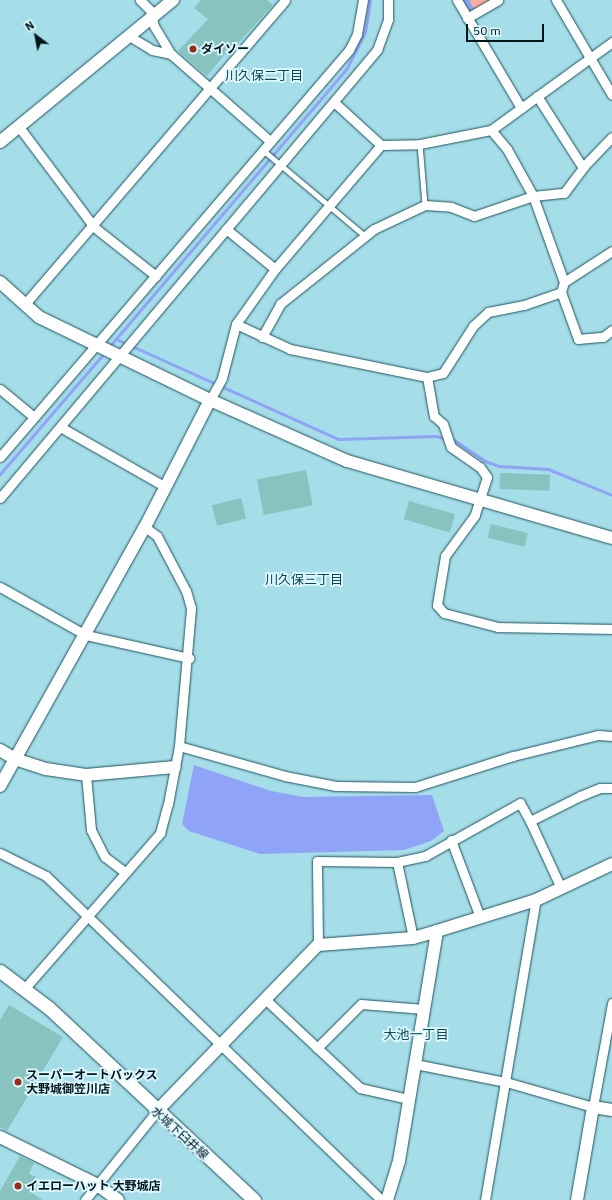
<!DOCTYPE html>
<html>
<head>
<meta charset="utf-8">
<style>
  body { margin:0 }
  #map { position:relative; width:612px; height:1200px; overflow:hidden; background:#a5dde9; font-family:"IBM Plex Sans","Noto Sans JP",sans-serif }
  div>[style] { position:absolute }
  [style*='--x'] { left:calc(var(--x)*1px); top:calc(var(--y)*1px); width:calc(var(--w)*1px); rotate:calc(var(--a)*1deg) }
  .green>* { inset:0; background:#fcae9d }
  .water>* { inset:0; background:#90a4f7 }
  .stream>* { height:3px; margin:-1.5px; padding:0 1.5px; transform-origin:1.5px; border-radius:1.5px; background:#90a4f7 }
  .canal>* { height:11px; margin:-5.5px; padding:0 5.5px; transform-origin:5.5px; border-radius:5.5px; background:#90a4f7 }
  .building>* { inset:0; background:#89c3c0; transform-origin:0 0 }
  .roads { filter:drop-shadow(0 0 1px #1c545e) drop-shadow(0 0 1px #1c545e) }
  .service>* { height:4.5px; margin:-2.25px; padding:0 2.25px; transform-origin:2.25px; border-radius:2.25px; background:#fff }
  .minor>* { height:9px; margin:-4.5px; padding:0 4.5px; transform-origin:4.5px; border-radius:4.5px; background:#fff }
  .tertiary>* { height:12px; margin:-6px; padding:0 6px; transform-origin:6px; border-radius:6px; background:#fff }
  .secondary>* { height:13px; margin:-6.5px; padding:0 6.5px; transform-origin:6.5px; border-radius:6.5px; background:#fff }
  .dots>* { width:11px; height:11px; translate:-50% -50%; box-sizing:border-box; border:2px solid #ddf8ff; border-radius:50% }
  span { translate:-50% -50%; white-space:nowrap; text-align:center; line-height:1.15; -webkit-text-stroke:3.5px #ddf8ff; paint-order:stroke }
  .poi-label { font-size:12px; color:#01151a; font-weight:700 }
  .left { translate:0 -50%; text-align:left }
  .street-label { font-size:12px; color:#01151a }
  .neighbourhood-label { font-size:13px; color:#0a4751 }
  .north { position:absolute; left:16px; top:16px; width:40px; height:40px; -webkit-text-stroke:3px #ddf8ff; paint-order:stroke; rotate:328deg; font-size:11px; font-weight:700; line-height:16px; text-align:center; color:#01151a }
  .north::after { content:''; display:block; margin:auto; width:14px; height:18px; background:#01151a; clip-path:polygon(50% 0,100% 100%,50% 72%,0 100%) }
  .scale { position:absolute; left:466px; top:24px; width:78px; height:18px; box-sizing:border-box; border:2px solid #01151a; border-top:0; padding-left:5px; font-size:12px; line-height:14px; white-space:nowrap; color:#01151a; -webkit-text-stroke:3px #ddf8ff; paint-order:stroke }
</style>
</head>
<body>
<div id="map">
  <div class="green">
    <div style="clip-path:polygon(457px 0,498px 0,467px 18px)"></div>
  </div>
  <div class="water">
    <div style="clip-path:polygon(194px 765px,271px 791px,303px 797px,432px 795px,444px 831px,431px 841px,404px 850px,260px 854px,189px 831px,182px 824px)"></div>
  </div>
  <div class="stream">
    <div style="--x:116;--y:339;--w:244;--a:24.2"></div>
    <div style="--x:339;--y:439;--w:96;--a:-1.8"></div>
    <div style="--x:435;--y:436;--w:19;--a:12"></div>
    <div style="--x:454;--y:440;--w:37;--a:34"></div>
    <div style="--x:485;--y:461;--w:15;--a:20"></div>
    <div style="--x:499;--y:466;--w:49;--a:3.5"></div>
    <div style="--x:548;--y:469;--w:69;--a:22.1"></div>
    <div style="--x:108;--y:348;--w:368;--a:-49.5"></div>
    <div style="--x:347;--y:68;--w:40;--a:-63.4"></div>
    <div style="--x:365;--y:32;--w:32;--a:-81"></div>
    <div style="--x:0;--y:474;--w:161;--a:-49.3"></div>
  </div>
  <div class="canal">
    <div style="--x:463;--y:0;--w:13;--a:63"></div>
  </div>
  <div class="building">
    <div style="clip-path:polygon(201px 0,267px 0,273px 5px,238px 43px,236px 41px,207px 76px,178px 51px,208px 19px,194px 8px)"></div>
    <div style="left:306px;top:470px;width:36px;height:50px;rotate:79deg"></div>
    <div style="left:500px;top:473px;width:50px;height:16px;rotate:2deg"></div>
    <div style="left:241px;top:498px;width:21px;height:30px;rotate:76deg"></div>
    <div style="left:409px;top:501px;width:48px;height:19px;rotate:16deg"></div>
    <div style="left:491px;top:524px;width:38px;height:14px;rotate:14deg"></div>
    <div style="clip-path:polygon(9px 1005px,63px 1037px,7px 1131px,0 1127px,0 1020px)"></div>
    <div style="clip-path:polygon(20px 1156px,34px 1163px,29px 1174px,36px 1177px,29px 1191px,43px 1200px,0 1200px,0 1191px)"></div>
  </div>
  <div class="roads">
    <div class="service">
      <div style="--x:420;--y:144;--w:61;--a:85.3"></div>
      <div style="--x:263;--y:150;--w:133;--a:40.1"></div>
    </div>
    <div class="minor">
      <div style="--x:140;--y:0;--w:14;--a:45"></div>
      <div style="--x:150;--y:10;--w:16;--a:76"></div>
      <div style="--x:154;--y:26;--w:33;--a:59"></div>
      <div style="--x:171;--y:54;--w:130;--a:41.3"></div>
      <div style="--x:457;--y:0;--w:126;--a:59.3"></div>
      <div style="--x:556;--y:0;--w:110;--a:59.5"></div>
      <div style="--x:467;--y:18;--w:36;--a:-30"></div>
      <div style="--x:129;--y:36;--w:27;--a:31"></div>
      <div style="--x:152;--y:50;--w:19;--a:12"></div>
      <div style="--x:537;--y:96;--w:85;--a:57.4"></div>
      <div style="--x:335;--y:103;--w:62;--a:42.4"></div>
      <div style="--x:19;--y:127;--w:125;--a:53.1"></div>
      <div style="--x:94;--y:227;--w:79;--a:38.3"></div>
      <div style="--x:491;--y:130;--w:25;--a:50"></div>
      <div style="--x:507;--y:149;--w:54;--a:61"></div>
      <div style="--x:533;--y:196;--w:91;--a:70.2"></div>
      <div style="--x:564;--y:282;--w:10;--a:107"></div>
      <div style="--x:561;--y:292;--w:50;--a:70.1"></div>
      <div style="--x:578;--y:339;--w:25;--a:-5"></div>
      <div style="--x:603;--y:337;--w:11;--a:-38"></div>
      <div style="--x:226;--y:229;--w:63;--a:39.2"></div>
      <div style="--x:564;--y:282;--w:57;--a:-32.9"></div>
      <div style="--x:24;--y:305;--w:401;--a:-49.4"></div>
      <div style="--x:236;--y:324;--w:60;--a:24.8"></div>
      <div style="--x:290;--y:349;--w:140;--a:11.6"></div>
      <div style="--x:427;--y:377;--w:16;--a:-14"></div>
      <div style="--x:443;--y:373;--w:56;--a:-57.4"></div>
      <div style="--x:473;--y:326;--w:21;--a:-43"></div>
      <div style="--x:488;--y:312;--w:37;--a:-11"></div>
      <div style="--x:524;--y:305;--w:39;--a:-19"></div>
      <div style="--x:262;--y:337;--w:38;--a:-61"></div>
      <div style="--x:280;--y:304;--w:120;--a:-38.6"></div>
      <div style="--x:374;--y:229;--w:56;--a:-25.2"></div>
      <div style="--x:425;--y:205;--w:26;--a:4"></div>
      <div style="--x:451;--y:207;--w:25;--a:21"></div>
      <div style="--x:474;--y:216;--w:62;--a:-18.7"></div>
      <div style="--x:533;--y:196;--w:31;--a:-6"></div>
      <div style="--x:564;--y:193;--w:34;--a:-53"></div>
      <div style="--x:584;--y:166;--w:40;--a:-46"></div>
      <div style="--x:427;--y:377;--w:40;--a:80"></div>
      <div style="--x:434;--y:416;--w:12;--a:42"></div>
      <div style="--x:443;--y:424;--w:24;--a:71"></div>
      <div style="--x:451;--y:447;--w:35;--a:35"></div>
      <div style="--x:480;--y:467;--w:12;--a:55"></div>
      <div style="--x:487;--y:477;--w:40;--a:108"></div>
      <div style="--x:475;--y:515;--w:51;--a:126.2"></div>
      <div style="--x:445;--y:556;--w:50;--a:99.3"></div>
      <div style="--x:437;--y:605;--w:11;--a:49"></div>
      <div style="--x:444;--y:613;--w:56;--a:14.5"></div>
      <div style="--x:498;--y:627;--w:114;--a:1"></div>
      <div style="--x:0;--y:389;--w:44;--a:39.5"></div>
      <div style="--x:210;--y:400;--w:25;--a:-61"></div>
      <div style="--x:222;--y:378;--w:56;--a:-75.5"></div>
      <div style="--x:236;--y:324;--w:67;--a:-54.7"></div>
      <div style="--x:275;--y:269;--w:163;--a:-49.5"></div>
      <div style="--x:381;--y:145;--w:39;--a:-1"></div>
      <div style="--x:420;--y:144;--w:72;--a:-11.2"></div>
      <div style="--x:491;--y:130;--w:150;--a:-36"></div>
      <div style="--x:62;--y:428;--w:117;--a:29.6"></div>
      <div style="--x:0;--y:457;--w:536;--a:-49.39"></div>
      <div style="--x:349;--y:50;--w:18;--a:-63"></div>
      <div style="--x:357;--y:34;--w:35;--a:-80"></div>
      <div style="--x:0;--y:498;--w:586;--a:-49.92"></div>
      <div style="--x:377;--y:50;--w:33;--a:-70"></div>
      <div style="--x:388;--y:19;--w:19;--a:-90"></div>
      <div style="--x:0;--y:587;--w:98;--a:29.2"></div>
      <div style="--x:86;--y:635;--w:106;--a:12.6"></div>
      <div style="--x:179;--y:746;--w:110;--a:15.8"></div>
      <div style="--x:285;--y:776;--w:52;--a:11.1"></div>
      <div style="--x:336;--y:786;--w:79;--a:0.7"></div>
      <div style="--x:415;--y:787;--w:103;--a:-17.6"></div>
      <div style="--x:513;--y:756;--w:88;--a:-13.9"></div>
      <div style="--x:598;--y:735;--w:14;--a:4"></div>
      <div style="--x:86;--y:775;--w:55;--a:84.8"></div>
      <div style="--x:91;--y:830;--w:30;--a:63"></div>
      <div style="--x:105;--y:857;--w:25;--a:37"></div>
      <div style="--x:530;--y:821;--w:74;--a:65.2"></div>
      <div style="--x:451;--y:840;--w:82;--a:69.4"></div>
      <div style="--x:0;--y:853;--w:51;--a:26.6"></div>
      <div style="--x:46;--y:876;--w:467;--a:44"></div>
      <div style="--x:397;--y:862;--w:78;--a:78.1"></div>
      <div style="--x:318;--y:945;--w:84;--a:-90.7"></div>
      <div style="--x:317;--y:861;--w:80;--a:0.7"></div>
      <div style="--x:397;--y:862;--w:29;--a:-12"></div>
      <div style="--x:425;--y:856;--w:109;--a:-29.2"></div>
      <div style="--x:520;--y:803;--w:21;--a:61"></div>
      <div style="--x:530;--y:821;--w:56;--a:-26.6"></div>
      <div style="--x:580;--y:796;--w:22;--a:-22"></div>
      <div style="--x:600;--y:788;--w:12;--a:0"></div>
      <div style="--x:25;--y:988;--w:206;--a:-48.9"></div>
      <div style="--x:160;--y:833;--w:30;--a:-75"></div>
      <div style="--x:168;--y:804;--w:59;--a:-79.3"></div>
      <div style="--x:179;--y:746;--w:139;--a:-85"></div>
      <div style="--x:191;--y:608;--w:18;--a:-106"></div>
      <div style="--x:186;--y:591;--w:62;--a:-117.8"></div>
      <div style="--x:157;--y:536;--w:15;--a:-143"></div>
      <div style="--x:265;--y:999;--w:130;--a:43.1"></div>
      <div style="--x:360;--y:1088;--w:49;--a:12.9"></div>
      <div style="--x:317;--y:1048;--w:62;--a:-45"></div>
      <div style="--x:361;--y:1004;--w:63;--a:4.5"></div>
      <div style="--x:415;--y:1064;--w:93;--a:11.2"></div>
      <div style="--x:506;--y:1082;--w:91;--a:16"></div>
      <div style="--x:593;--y:1107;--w:106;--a:-79.6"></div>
      <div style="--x:85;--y:1200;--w:113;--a:-51.1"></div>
      <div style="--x:485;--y:1200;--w:304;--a:-80.4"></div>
    </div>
    <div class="tertiary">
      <div style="--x:0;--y:142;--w:224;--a:-39.4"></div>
      <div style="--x:0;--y:282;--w:52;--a:41.9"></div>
      <div style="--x:39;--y:317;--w:190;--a:25.9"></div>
      <div style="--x:210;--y:400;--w:150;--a:24"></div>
      <div style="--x:347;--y:461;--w:276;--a:16.2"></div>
      <div style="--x:0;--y:750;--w:17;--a:31"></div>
      <div style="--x:15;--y:759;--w:33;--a:18"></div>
      <div style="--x:46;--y:769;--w:40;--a:8.5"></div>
      <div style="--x:86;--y:775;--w:89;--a:-5.1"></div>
      <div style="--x:0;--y:786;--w:297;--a:-60.8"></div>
      <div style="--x:145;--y:527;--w:143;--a:-62.9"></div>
      <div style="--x:156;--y:1112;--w:233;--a:-45.9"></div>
      <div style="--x:318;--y:945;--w:95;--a:-4.2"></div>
      <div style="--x:413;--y:938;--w:25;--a:-16"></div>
      <div style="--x:437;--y:931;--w:104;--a:-17.4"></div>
      <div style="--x:536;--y:900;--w:84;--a:-25.3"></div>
      <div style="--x:0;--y:1137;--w:107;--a:26.1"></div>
      <div style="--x:96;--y:1184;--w:27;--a:36"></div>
      <div style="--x:387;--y:1200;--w:41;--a:-72.9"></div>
      <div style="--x:399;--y:1161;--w:233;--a:-80.6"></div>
      <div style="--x:577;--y:1200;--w:94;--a:-80.2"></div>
      <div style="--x:593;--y:1107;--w:19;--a:9"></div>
    </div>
    <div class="secondary">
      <div style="--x:0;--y:971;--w:61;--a:37.1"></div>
      <div style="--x:49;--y:1008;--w:281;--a:43.1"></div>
    </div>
  </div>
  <div class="dots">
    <div style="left:193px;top:49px;background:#952c18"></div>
    <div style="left:18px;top:1082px;background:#952c18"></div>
    <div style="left:18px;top:1186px;background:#952c18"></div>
  </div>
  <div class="poi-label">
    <span class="left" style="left:201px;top:49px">ダイソー</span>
    <span class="left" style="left:26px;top:1082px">スーパーオートバックス<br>大野城御笠川店</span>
    <span class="left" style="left:26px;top:1186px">イエローハット 大野城店</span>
  </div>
  <div class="street-label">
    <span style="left:180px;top:1133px;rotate:42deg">水城下臼井線</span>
  </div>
  <div class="neighbourhood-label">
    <span style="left:264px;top:76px">川久保二丁目</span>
    <span style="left:304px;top:580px">川久保三丁目</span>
    <span style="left:416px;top:1035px">大池一丁目</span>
  </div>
  <div class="north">N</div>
  <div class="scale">50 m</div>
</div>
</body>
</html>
